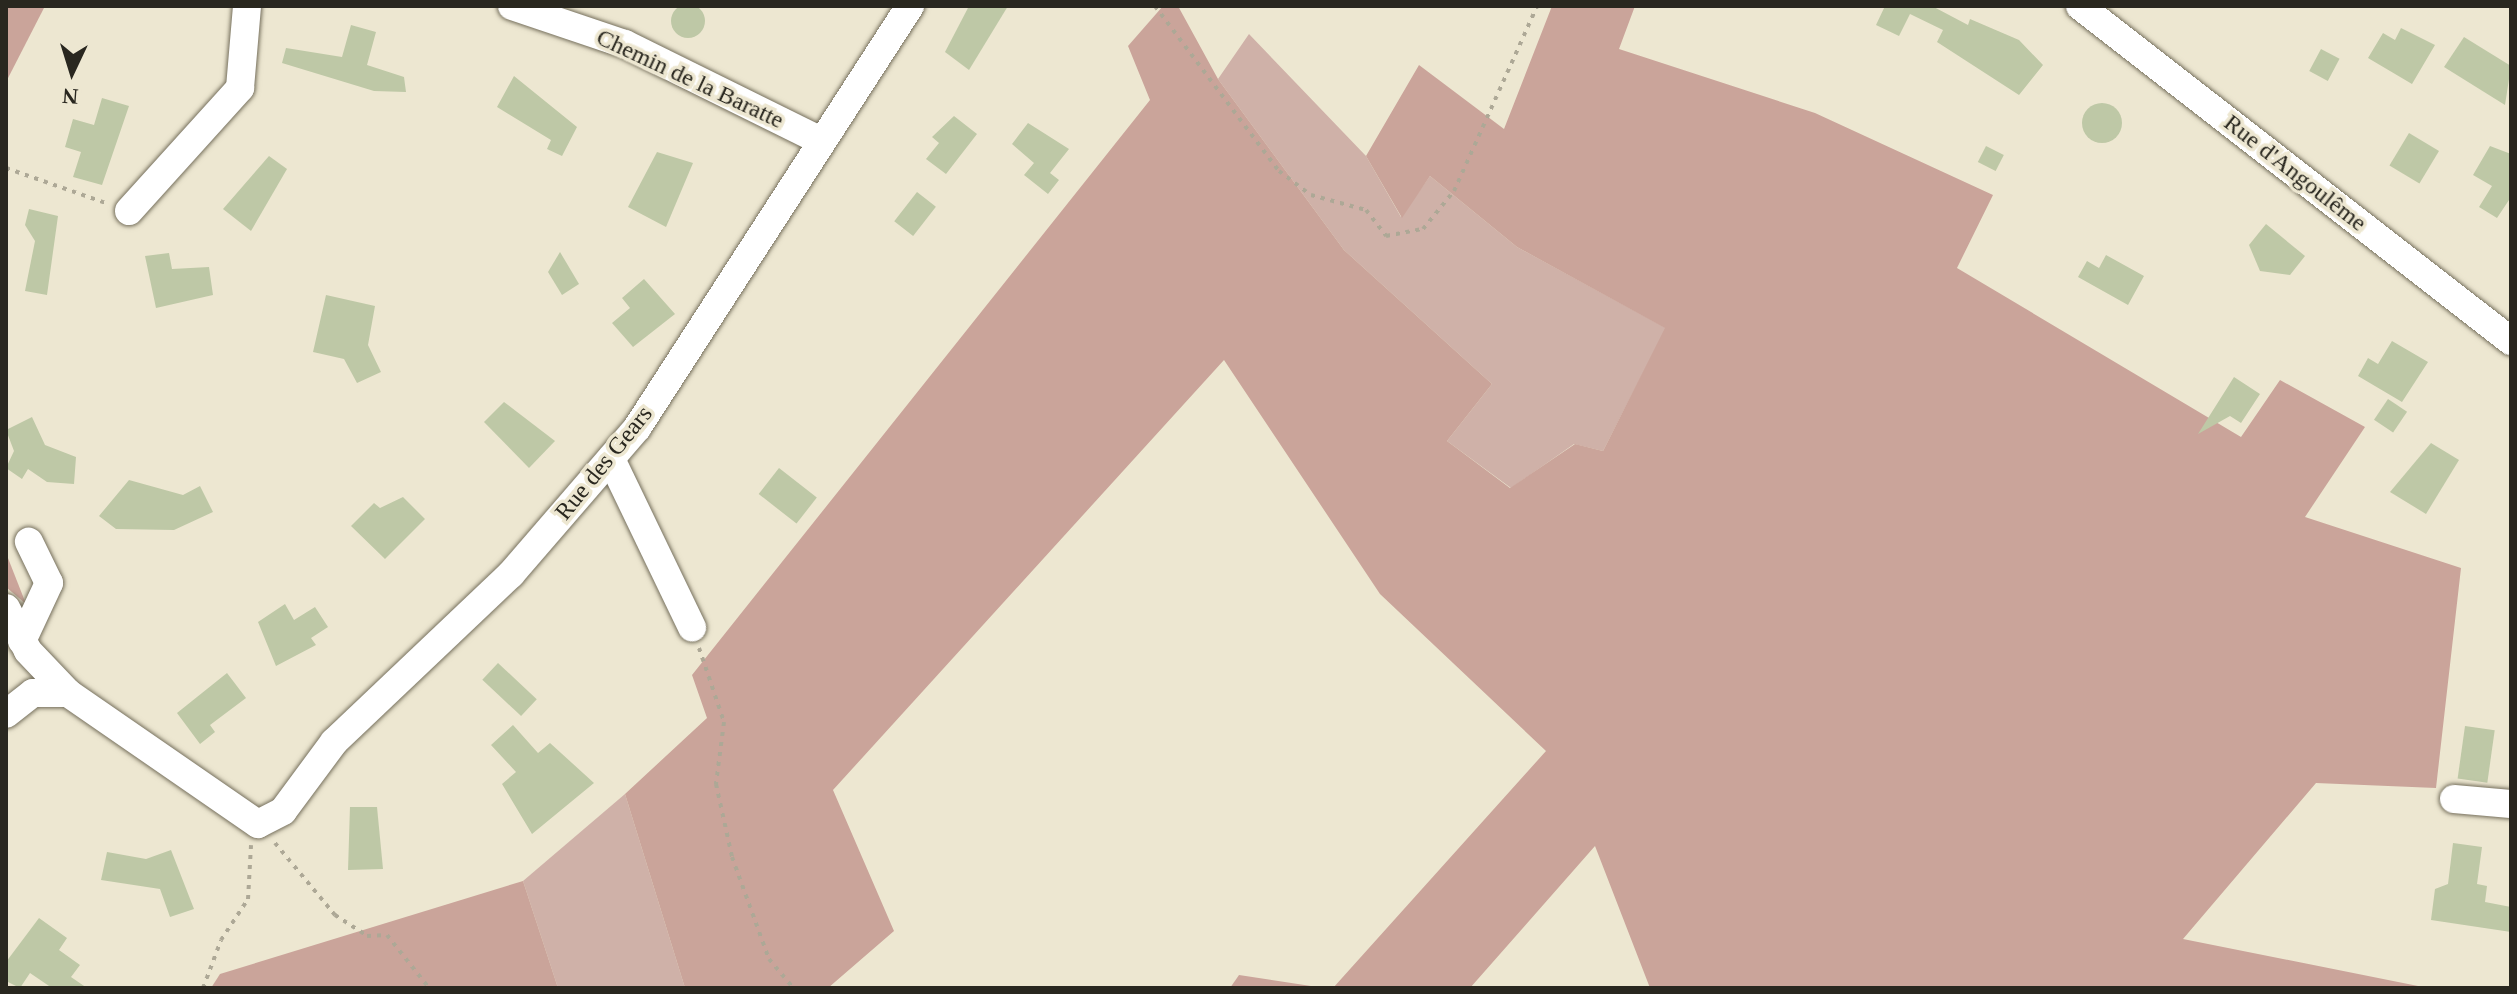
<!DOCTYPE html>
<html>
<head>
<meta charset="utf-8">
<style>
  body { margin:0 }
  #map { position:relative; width:2517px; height:994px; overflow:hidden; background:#ede7d1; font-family:Georgia,serif }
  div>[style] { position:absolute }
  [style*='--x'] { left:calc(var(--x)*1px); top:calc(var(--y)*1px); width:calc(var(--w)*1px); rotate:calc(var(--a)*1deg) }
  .green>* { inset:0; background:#cfb1a8 }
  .forest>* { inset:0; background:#caa49a }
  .building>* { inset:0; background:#bec8a6; transform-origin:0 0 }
  .round { border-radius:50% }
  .path>* { height:4px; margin-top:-2px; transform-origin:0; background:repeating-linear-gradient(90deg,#ada896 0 4px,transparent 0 10px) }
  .roads { filter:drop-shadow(0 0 2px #76705d) drop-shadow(0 0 2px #76705d) }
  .minor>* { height:28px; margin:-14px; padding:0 14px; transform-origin:14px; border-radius:14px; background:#fff }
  span { translate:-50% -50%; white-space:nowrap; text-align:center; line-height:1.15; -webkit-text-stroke:7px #ede7d1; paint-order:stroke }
  .street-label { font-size:24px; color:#29271f }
  .frame { position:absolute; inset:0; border:8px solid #29271f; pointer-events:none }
  .north { position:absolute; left:32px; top:32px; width:80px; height:80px; -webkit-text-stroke:6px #ede7d1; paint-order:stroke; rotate:184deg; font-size:22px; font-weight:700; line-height:32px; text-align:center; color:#29271f }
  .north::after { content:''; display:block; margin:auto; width:28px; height:36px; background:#29271f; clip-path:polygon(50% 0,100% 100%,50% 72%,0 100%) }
</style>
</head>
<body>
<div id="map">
  <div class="green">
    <div style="clip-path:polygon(1249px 34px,1366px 156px,1401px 217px,1430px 176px,1517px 247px,1666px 328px,1603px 451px,1574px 444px,1511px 488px,1447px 441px,1492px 384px,1344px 250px,1218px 79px)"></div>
    <div style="clip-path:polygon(625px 794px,685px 988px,558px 988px,523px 881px)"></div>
  </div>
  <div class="forest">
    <div style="clip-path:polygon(6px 6px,45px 6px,6px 82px)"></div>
    <div style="clip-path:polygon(1163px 6px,1178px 6px,1218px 79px,1344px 250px,1492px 384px,1447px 441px,1510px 488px,1575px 444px,1603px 451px,1665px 328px,1517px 247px,1430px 176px,1402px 218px,1366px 156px,1419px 65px,1504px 129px,1552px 6px,1635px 6px,1619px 49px,1815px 113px,1993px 195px,1957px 268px,2241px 437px,2280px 380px,2365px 427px,2305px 517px,2461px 568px,2436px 788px,2316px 783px,2183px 939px,2428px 988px,1650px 988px,1595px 846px,1470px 988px,1333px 988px,1546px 751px,1380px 594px,1224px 360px,833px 790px,894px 931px,828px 988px,685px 988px,625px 794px,707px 718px,692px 675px,1150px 100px,1128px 46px)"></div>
    <div style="clip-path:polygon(6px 553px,26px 604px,6px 587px)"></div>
    <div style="clip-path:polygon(523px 881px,558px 988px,211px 988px,220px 974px)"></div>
    <div style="clip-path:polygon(1239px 975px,1324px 988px,1230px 988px)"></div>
  </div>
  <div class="building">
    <div class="round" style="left:671px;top:4px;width:34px;height:34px"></div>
    <div style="clip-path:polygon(969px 6px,1008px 6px,969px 70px,945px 52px)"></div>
    <div style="clip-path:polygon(1885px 6px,1932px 6px,1968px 25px,1970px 19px,2019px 40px,2043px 65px,2019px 95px,1937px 42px,1943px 30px,1910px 14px,1899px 36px,1876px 25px)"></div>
    <div style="clip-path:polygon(351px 25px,376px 32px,367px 65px,404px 77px,406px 92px,374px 91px,282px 63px,286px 48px,342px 57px)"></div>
    <div style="clip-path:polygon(2401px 28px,2435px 45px,2412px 84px,2368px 58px,2383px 33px,2395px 40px)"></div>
    <div style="clip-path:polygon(2464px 37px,2511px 66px,2505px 105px,2444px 67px)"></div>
    <div style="left:2321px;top:49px;width:21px;height:25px;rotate:28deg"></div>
    <div style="clip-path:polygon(514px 76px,577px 127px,562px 156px,547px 149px,551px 140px,497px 107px)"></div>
    <div style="clip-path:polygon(102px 98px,129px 106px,102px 185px,73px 177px,81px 152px,65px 147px,73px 119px,94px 125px)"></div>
    <div class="round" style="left:2082px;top:103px;width:40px;height:40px"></div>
    <div style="clip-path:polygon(954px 116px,977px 134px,946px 174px,926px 159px,939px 143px,932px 137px)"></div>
    <div style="clip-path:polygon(1028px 123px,1069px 149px,1050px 173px,1059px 180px,1048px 194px,1024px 175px,1034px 163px,1012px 144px)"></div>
    <div style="left:2409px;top:133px;width:35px;height:38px;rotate:31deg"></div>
    <div style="left:1986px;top:146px;width:20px;height:18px;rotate:27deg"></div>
    <div style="clip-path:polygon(2490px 146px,2511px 154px,2511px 197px,2497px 218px,2479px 207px,2492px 186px,2473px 175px)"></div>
    <div style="clip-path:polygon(657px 152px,693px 163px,666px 227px,628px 207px)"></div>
    <div style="clip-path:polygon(269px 156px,287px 169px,251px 231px,223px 209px)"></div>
    <div style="left:917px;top:192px;width:24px;height:37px;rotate:38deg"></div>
    <div style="clip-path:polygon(29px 209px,58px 216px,47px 295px,25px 291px,35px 241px,25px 225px)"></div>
    <div style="clip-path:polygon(2266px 224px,2305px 256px,2290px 275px,2260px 271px,2249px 245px)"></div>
    <div style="clip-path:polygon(560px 252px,579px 284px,562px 295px,548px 272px)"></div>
    <div style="clip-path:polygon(169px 253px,172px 269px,209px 267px,213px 295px,156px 308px,145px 256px)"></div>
    <div style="clip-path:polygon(2106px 255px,2144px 276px,2128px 305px,2078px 277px,2087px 261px,2099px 268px)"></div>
    <div style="clip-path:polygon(644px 279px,675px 314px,633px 347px,612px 323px,630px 308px,622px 298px)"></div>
    <div style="clip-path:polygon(326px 295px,375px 306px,368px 345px,381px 372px,357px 383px,344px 359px,313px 352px)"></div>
    <div style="clip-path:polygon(2392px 341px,2428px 362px,2402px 402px,2358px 376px,2368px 358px,2378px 364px)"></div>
    <div style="clip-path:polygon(2234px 377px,2260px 394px,2241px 423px,2230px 416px,2198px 434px)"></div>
    <div style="left:2388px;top:399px;width:23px;height:25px;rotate:34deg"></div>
    <div style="clip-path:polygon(504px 402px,555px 441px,529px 468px,484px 422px)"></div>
    <div style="clip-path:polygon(32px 417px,45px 445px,76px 457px,74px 484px,47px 482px,28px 469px,22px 479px,6px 468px,14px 451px,6px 430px)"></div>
    <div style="clip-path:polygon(2431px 443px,2459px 460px,2426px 514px,2390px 492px)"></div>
    <div style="left:779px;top:468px;width:48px;height:33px;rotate:38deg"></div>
    <div style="clip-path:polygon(129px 480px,183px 495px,200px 486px,213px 512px,174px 530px,116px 529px,99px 516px)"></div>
    <div style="clip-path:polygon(403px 497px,425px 519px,385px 559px,351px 526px,374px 503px,380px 508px)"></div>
    <div style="clip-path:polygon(285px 604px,294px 620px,315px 607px,328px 627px,311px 638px,316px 645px,276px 666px,258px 622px)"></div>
    <div style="left:498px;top:663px;width:53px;height:23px;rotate:43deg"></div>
    <div style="clip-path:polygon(227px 673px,246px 698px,210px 725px,215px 732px,200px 744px,177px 713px)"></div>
    <div style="clip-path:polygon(513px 725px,538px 753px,550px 743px,594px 783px,532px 834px,502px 784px,516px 772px,491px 745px)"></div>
    <div style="left:2465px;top:726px;width:30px;height:53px;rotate:8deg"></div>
    <div style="clip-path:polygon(350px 807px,377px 807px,383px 869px,348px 870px)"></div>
    <div style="clip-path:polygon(2453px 843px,2482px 847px,2477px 884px,2487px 886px,2485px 902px,2511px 907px,2511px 932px,2431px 920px,2435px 889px,2448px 884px)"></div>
    <div style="clip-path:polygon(171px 850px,194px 909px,170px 917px,160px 889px,101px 880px,107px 852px,146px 859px)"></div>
    <div style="clip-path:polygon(39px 918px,67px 938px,59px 950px,80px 965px,71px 977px,87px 988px,52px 988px,30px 973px,20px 988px,6px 981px,6px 962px)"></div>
  </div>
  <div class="path">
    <div style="--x:1155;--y:6;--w:206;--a:53.1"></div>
    <div style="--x:1279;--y:171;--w:40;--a:37"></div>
    <div style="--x:1311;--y:195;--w:57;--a:15.3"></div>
    <div style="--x:1366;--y:210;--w:33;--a:52"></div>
    <div style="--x:1386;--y:236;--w:38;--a:-11"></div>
    <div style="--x:1423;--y:229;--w:49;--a:-50.8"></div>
    <div style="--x:1454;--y:191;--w:203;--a:-65.8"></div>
    <div style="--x:6;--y:168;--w:106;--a:19.3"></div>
    <div style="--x:699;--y:648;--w:78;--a:71.3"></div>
    <div style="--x:724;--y:722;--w:63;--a:97.4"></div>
    <div style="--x:716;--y:784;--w:75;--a:77.6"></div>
    <div style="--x:732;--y:857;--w:109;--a:70.1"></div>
    <div style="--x:769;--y:959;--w:38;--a:50"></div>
    <div style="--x:275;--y:843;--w:94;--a:50.2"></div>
    <div style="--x:335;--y:915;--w:38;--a:33"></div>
    <div style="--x:367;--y:936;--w:20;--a:-3"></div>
    <div style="--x:387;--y:935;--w:68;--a:51.6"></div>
    <div style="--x:203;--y:988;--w:51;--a:-69.4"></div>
    <div style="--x:221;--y:940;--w:49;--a:-56.6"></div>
    <div style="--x:248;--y:899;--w:54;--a:-86.8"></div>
  </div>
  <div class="roads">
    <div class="minor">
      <div style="--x:512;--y:6;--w:119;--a:18.6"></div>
      <div style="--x:625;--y:44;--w:219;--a:26.3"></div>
      <div style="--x:2080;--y:6;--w:546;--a:37.86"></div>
      <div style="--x:129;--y:211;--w:166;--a:-47.9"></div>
      <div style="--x:240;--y:88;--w:82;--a:-85.1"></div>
      <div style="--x:611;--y:459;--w:187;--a:64.3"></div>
      <div style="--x:6;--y:608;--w:48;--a:62.9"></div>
      <div style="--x:28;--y:651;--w:58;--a:46.4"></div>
      <div style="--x:68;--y:693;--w:231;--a:34.6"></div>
      <div style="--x:258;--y:824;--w:28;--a:-27"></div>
      <div style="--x:283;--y:811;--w:86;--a:-53.5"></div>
      <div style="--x:334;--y:742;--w:244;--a:-43.5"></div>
      <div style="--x:511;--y:574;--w:193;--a:-49.2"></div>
      <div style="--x:637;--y:428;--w:503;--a:-57.1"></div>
      <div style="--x:22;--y:641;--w:64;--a:-65"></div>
      <div style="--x:49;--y:583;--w:46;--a:-116"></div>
      <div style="--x:6;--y:714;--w:34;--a:-38"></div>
      <div style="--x:33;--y:693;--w:35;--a:0"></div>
      <div style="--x:2454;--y:799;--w:57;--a:5"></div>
    </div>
  </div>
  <div class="street-label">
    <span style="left:690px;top:79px;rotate:25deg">Chemin de la Baratte</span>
    <span style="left:2295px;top:173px;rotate:38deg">Rue d'Angoulême</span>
    <span style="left:604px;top:463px;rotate:-51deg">Rue des Gears</span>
  </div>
  <div class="frame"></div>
  <div class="north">N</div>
</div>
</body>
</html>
